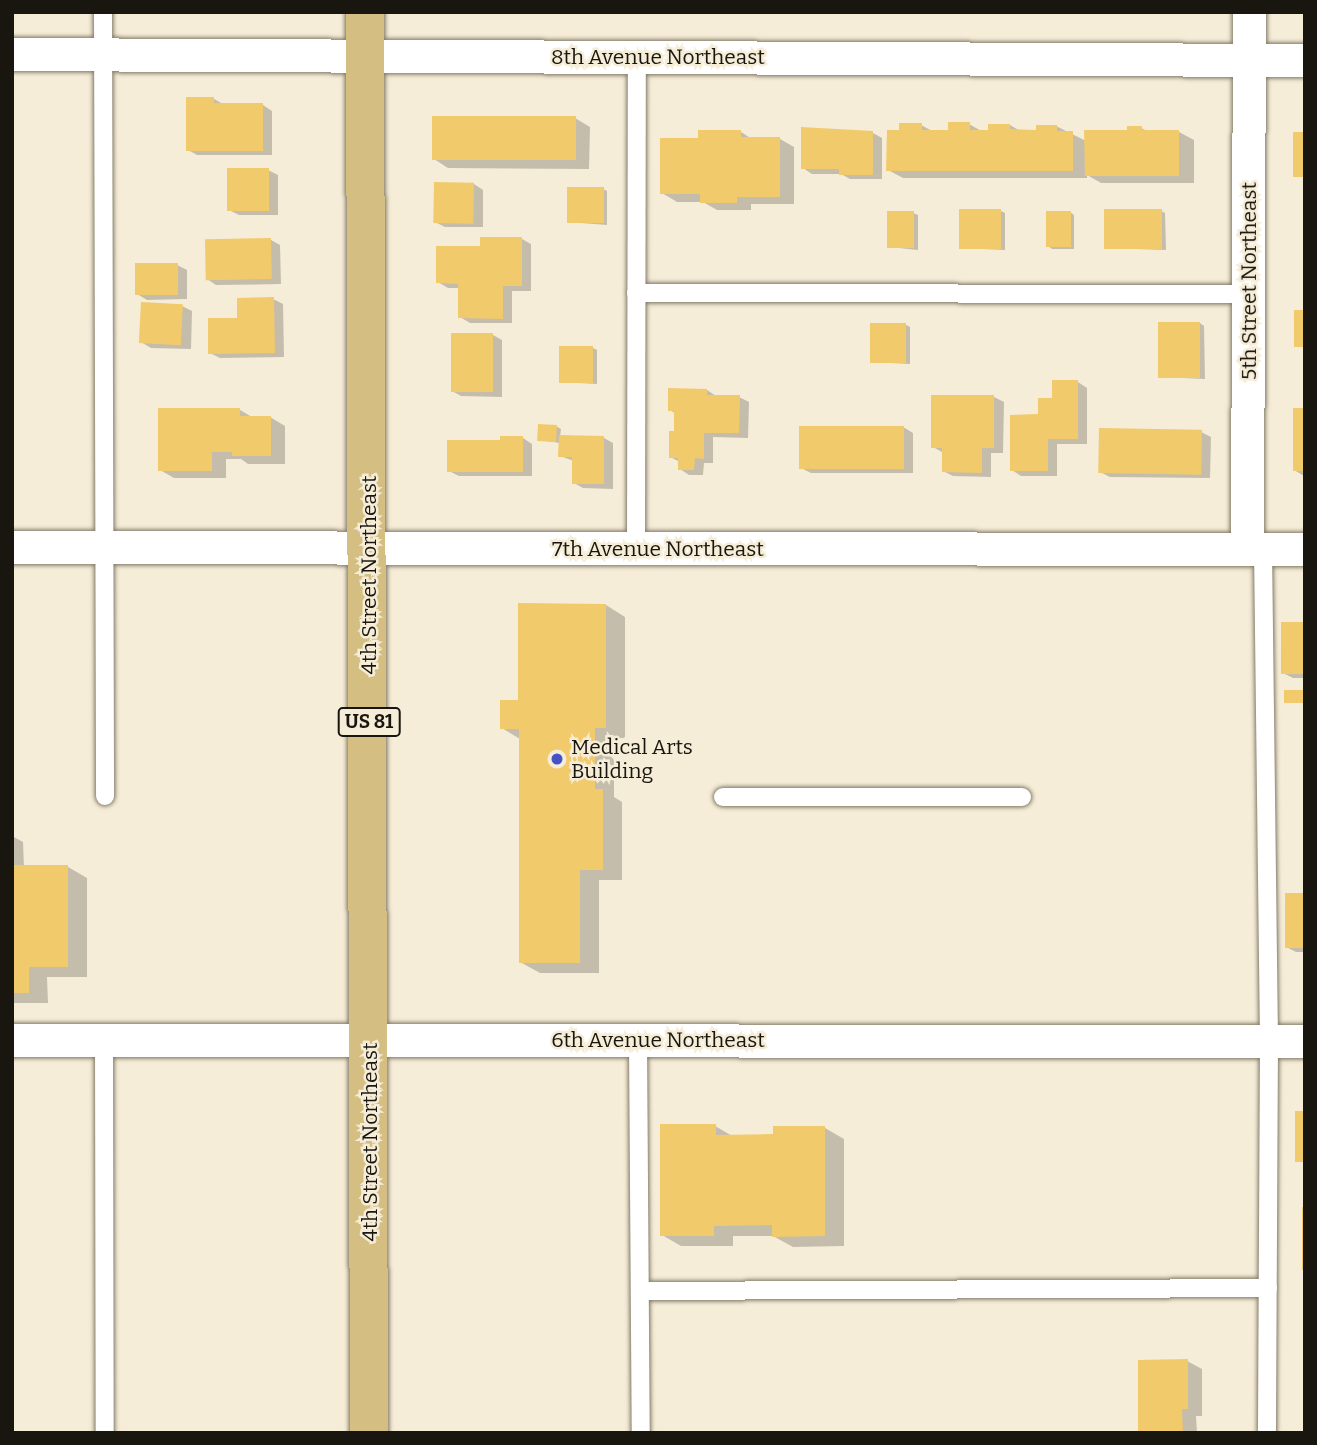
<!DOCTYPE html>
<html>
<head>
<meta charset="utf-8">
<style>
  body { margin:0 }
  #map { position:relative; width:1317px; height:1445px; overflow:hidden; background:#f6edd8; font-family:Bitter,serif }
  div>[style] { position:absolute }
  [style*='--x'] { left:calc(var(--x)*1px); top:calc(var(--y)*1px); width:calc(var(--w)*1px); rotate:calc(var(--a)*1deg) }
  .shadow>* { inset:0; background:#0003 }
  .building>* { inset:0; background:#f1ca6b; transform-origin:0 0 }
  .roads { filter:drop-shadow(0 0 2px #837b69) drop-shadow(0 0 2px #837b69) }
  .service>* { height:18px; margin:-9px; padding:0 9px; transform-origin:9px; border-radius:9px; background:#fff }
  .minor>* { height:33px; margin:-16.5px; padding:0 16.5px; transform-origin:16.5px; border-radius:16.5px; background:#fff }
  .primary>* { height:38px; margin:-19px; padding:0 19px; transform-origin:19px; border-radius:19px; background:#d4be81 }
  .dots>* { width:19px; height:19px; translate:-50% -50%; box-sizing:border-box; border:4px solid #f6edd8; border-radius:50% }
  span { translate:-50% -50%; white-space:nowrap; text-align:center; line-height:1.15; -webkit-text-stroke:5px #f6edd8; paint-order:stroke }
  .shield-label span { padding:2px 5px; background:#f6edd8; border:2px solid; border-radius:5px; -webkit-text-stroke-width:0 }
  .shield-label { font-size:19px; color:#19160f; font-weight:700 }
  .street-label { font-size:21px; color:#19160f }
  .poi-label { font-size:21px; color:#19160f }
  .left { translate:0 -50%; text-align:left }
  .frame { position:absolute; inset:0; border:14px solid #19160f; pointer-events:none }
</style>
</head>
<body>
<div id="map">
  <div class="shadow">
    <div style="clip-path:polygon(214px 99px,223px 104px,263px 105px,272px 111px,272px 155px,197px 155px,188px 150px)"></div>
    <div style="clip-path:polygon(575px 118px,590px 127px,589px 169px,448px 168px,434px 159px)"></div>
    <div style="clip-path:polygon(969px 124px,983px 132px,1010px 125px,1020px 131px,1038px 132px,1056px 126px,1086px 141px,1141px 128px,1149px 132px,1179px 132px,1194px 140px,1194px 183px,1101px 183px,1087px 175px,1087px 178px,903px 178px,888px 170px,901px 132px,921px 125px,934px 132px,949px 132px)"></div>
    <div style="clip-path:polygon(741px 132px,752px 139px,780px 139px,794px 147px,794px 204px,751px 204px,751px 210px,717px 210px,703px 202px,677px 202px,662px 193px,700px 140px)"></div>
    <div style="clip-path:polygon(873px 133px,882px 138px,882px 179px,850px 179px,841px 174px,812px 174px,803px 168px)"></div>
    <div style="clip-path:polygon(268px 170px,278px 175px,278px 215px,239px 215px,229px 210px)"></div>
    <div style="clip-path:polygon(474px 184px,483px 190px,483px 227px,445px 227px,435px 222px)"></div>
    <div style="clip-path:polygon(603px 189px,607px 191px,607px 225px,568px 222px)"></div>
    <div style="clip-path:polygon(1001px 211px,1005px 213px,1005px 250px,961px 248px)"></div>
    <div style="clip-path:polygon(1161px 211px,1165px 213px,1166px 250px,1106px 248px)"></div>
    <div style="clip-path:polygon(1070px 212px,1074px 215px,1074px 249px,1052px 249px,1048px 246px)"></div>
    <div style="clip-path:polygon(913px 213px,918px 215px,918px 250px,889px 247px)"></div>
    <div style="clip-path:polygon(522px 239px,531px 244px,531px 291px,512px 291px,512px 323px,470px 323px,460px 317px,460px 288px,448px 288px,438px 282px)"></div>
    <div style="clip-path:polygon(271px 240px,280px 245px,281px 284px,216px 285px,207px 279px)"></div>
    <div style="clip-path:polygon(177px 265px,187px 270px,187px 299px,147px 300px,137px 294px)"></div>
    <div style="clip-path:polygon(273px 299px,283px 304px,284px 357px,220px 358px,210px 353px,239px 320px)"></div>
    <div style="clip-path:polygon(182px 306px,192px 311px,191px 349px,151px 348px,141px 342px)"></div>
    <div style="clip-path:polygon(1200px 323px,1204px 326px,1205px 379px,1160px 377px)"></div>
    <div style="clip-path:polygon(906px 325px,910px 327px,910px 364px,872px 362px)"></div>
    <div style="clip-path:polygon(493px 335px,502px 340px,502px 397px,461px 396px,452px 391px)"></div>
    <div style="clip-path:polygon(593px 348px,597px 350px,597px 384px,561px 382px)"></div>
    <div style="clip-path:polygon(1078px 382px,1087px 388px,1087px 444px,1057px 444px,1057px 476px,1021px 476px,1012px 470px,1040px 416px,1053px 400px)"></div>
    <div style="clip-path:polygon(707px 390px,716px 396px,739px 397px,749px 402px,748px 438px,713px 437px,713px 463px,704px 463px,703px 475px,689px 475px,680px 469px,680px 462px,670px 457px,676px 433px,676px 414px,670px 410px)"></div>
    <div style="clip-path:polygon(933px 397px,994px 397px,1004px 402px,1003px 453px,991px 453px,991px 477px,953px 476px,943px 471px,942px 452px,933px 447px)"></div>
    <div style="clip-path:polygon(240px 410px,252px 417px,270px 417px,285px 426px,285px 464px,248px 464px,241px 459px,226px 459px,226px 478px,174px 478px,160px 470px)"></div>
    <div style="clip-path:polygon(1305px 410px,1305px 476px,1304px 476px,1294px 470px)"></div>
    <div style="clip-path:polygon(556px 426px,561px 429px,560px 437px,604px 438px,613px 443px,613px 489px,583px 488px,574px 483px,574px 461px,560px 456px,560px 443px,539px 440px)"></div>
    <div style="clip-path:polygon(903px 427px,913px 433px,913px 473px,811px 473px,801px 468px)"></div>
    <div style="clip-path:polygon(1201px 432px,1211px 437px,1210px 478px,1110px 477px,1100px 472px)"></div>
    <div style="clip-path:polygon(523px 438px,532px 444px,532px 476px,459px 476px,449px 471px,502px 442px)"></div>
    <div style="clip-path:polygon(606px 605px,625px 617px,625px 738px,614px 738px,614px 797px,622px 802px,622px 880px,599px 880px,599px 973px,540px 973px,520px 962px,520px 739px,502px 728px)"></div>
    <div style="clip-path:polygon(1305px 624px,1305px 678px,1293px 678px,1283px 673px)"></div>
    <div style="clip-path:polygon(12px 836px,23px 842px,24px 867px,68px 867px,87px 878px,87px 977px,47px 977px,48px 1003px,12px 1003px)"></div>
    <div style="clip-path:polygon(1305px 895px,1305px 952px,1296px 952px,1286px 947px)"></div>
    <div style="clip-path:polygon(715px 1126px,734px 1137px,774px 1136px,825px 1128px,844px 1139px,844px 1246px,793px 1247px,773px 1236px,733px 1236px,733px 1246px,681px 1246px,662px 1235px)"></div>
    <div style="clip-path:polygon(1187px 1361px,1202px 1369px,1202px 1416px,1196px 1416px,1197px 1433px,1140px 1433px)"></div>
  </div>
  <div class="building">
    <div style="clip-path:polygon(186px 97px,214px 97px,214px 103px,263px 103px,263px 151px,186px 151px)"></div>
    <div style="left:432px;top:116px;width:144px;height:44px"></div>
    <div style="clip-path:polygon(948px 122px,970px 122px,970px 130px,988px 130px,988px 124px,1010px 124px,1010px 129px,1036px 130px,1036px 125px,1057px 125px,1057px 131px,1073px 131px,1073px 171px,886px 171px,887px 130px,899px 130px,899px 123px,922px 123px,922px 130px,948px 130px)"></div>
    <div style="clip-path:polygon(1127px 126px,1142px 126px,1142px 130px,1179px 130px,1179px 176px,1085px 176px,1084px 130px,1127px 130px)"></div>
    <div style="clip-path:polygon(801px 127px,873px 131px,873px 175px,839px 175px,839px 169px,801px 169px)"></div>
    <div style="clip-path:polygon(698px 130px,741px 130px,741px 137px,780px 137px,780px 197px,737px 197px,737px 203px,700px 203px,700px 194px,660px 194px,660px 138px,698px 138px)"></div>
    <div style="left:1293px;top:132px;width:12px;height:45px"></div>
    <div style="left:227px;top:168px;width:42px;height:43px"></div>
    <div style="left:434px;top:182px;width:40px;height:41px;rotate:1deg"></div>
    <div style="left:567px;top:187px;width:37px;height:36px"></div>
    <div style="left:959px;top:209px;width:42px;height:40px"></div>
    <div style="left:1162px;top:209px;width:40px;height:58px;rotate:90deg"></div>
    <div style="left:887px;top:211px;width:27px;height:37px"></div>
    <div style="left:1046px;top:211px;width:25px;height:36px"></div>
    <div style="clip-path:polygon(480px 237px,522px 237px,522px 286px,503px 286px,503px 319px,458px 318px,458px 284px,436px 283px,436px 246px,480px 246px)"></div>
    <div style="left:271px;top:238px;width:41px;height:66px;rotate:89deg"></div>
    <div style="left:135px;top:263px;width:43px;height:32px"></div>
    <div style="clip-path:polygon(274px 297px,275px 353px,208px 354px,208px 318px,237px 318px,237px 298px)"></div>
    <div style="left:141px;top:302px;width:42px;height:41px;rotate:3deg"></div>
    <div style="left:1294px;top:310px;width:11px;height:37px"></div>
    <div style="left:1158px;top:322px;width:42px;height:56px"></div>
    <div style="left:870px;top:323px;width:36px;height:40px"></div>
    <div style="left:451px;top:333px;width:42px;height:59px"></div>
    <div style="left:559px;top:346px;width:34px;height:37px"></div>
    <div style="clip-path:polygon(1052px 380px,1078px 380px,1078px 439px,1048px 439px,1048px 471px,1010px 471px,1010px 415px,1038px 414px,1038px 398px,1052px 398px)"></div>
    <div style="clip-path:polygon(668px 388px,707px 389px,707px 395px,740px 395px,739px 433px,704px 433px,704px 459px,695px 458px,694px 470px,678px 470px,678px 458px,669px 458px,669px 431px,674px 431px,674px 411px,668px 411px)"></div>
    <div style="clip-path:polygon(931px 395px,994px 395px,994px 448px,982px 448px,982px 473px,942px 472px,942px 448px,931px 448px)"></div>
    <div style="clip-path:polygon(158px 408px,240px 408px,240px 416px,271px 416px,271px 456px,232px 456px,232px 452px,212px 452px,212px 471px,158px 471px)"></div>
    <div style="left:1293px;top:408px;width:12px;height:63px"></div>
    <div style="left:538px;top:424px;width:19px;height:17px;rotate:3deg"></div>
    <div style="left:799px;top:426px;width:105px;height:43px"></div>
    <div style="left:1099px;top:428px;width:103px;height:45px;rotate:1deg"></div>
    <div style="clip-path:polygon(559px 435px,604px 436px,604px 484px,572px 484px,572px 457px,558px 457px)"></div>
    <div style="clip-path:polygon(500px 436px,523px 436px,523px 472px,447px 472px,447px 440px,500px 440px)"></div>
    <div style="clip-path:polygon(518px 603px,606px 604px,606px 728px,595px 728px,595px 789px,603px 789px,603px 870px,580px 870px,580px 963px,519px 963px,519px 729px,500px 729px,500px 700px,518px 700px)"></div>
    <div style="left:1281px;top:622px;width:24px;height:52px"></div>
    <div style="left:1284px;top:690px;width:21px;height:13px"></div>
    <div style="clip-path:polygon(12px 865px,68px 865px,68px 967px,29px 967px,29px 993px,12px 993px)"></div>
    <div style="left:1285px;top:893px;width:20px;height:55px"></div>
    <div style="left:1295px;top:1111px;width:10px;height:51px"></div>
    <div style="clip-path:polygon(660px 1124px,716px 1124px,716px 1135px,773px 1134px,773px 1126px,825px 1126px,825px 1236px,772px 1237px,772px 1225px,714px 1226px,714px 1236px,660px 1236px)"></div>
    <div style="left:1302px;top:1207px;width:3px;height:63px"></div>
    <div style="clip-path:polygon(1188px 1359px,1188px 1409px,1182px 1409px,1183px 1433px,1138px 1433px,1138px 1360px)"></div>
  </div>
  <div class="roads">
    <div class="service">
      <div style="--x:103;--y:12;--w:784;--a:89.85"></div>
      <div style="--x:636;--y:293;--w:614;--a:0.09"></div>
      <div style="--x:636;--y:549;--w:492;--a:-89.9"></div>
      <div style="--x:1263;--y:549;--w:492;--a:89.3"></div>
      <div style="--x:1269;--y:1041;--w:392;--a:90.3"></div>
      <div style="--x:723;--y:797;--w:299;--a:0"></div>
      <div style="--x:104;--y:1040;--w:393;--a:89.9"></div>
      <div style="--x:638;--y:1040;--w:393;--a:89.6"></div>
      <div style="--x:641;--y:1291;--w:627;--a:-0.27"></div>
    </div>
    <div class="minor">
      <div style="--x:12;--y:54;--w:1293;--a:0.27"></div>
      <div style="--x:12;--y:547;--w:1293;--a:0.09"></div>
      <div style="--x:1247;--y:549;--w:537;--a:-89.79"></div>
      <div style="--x:12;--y:1040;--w:1293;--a:0.04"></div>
    </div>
    <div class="primary">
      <div style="--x:365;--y:12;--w:1421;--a:89.84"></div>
    </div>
  </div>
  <div class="dots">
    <div style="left:557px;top:759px;background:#4452c6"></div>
  </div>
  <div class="shield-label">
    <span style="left:369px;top:722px">US 81</span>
  </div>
  <div class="street-label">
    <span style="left:658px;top:57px">8th Avenue Northeast</span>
    <span style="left:1249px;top:281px;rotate:-90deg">5th Street Northeast</span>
    <span style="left:658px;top:549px">7th Avenue Northeast</span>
    <span style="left:369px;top:575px;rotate:-90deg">4th Street Northeast</span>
    <span style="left:658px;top:1040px">6th Avenue Northeast</span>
    <span style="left:370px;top:1142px;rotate:-90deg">4th Street Northeast</span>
  </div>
  <div class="poi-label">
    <span class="left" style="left:571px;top:759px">Medical Arts<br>Building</span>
  </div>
  <div class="frame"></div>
</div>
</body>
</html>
